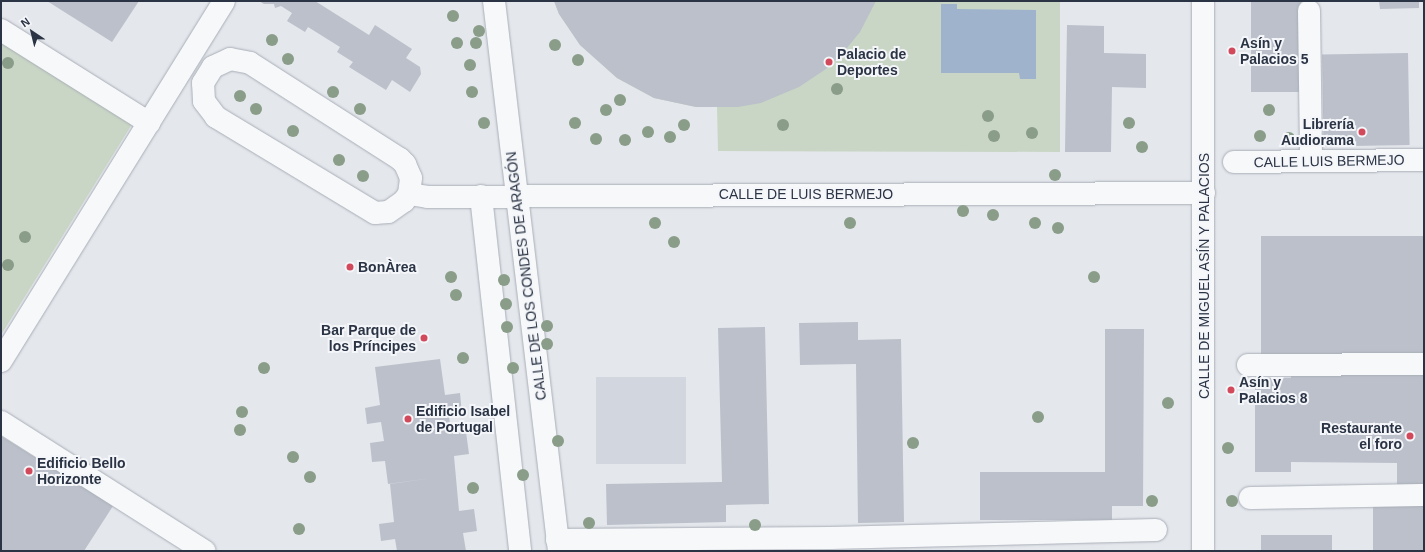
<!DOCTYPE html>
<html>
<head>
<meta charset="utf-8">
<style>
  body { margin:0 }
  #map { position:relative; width:1425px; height:552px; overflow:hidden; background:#e4e7ec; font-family:Arial,sans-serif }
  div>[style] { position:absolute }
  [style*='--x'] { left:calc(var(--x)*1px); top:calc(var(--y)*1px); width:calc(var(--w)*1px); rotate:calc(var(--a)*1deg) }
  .built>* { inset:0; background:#d2d6de; transform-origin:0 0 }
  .green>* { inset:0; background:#c9d6c5 }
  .water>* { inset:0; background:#9fb4cc }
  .building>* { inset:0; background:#bbc0ca; transform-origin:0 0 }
  .roads { filter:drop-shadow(0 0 1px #a9aeb7) drop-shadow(0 0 1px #a9aeb7) }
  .pedestrian>* { height:22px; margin:-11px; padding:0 11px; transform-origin:11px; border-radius:11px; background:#f7f8fa }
  .minor>* { height:22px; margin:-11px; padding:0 11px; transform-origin:11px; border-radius:11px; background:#f7f8fa }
  .tertiary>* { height:22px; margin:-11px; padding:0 11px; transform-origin:11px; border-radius:11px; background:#f7f8fa }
  .trees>* { width:12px; height:12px; margin:-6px; border-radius:50%; background:#899d89 }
  .dots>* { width:11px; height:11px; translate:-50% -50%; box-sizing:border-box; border:2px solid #f4f6f9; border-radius:50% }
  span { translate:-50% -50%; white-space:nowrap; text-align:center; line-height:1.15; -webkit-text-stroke:4px #f4f6f9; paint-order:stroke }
  .poi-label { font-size:14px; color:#2b3445; font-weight:700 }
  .left { translate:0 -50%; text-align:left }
  .right { translate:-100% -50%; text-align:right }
  .street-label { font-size:14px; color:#2b3445 }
  .frame { position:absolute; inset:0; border:2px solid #2b3445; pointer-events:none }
  .north { position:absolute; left:12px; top:12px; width:40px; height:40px; -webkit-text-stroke:3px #f4f6f9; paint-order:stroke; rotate:325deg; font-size:11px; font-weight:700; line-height:16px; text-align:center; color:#2b3445 }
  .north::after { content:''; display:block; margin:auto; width:14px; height:18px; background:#2b3445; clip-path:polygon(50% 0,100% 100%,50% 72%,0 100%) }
</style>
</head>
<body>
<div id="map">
  <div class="built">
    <div style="left:686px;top:377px;width:87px;height:90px;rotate:90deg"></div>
  </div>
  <div class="green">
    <div style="clip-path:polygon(554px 1px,1060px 1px,1060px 152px,718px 151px,717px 107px,696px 107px,654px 98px,617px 78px,580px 45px,559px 14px)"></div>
    <div style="clip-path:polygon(1px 39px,134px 121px,1px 335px)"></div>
  </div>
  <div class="water">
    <div style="clip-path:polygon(941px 4px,957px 4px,957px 9px,1036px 10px,1036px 79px,1020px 79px,1019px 73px,941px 73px)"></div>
  </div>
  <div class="building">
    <div style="clip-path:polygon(47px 1px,139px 1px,112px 42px)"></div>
    <div style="clip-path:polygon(259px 1px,315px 1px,369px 35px,375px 25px,412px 49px,406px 58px,420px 67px,421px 74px,410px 92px,392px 80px,386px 90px,349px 67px,353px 62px,337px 52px,340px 47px,308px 27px,305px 32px,287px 21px,292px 13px,281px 6px,275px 8px,274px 4px,264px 4px)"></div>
    <div style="clip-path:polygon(554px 1px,876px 1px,860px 32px,842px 54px,826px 69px,799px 87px,761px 103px,738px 107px,696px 107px,654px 98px,617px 78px,580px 45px,559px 14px)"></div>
    <div style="left:1251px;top:1px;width:50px;height:91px"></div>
    <div style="clip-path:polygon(1379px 1px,1419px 1px,1419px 8px,1380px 9px)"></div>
    <div style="clip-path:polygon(1067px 25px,1104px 26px,1104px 53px,1146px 54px,1146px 88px,1112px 87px,1111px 152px,1065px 152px)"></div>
    <div style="left:1408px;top:53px;width:92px;height:86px;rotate:89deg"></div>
    <div style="left:1424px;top:236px;width:120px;height:163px;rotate:90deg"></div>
    <div style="clip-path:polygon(858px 322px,858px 340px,901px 339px,904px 522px,858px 523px,856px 364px,800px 365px,799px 323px)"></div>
    <div style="clip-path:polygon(765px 327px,769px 504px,726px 505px,726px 522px,607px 525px,606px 484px,722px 482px,718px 328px)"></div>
    <div style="clip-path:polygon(1105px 329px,1144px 329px,1143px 506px,1112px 506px,1112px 520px,980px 520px,980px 472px,1105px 472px)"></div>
    <div style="clip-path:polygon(440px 359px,445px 395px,460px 393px,462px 414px,449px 416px,451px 433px,466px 432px,469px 454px,454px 456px,459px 511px,474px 509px,477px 531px,463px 533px,466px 551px,397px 551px,395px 539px,381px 541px,379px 524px,394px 522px,390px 484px,432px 478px,388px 484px,385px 461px,372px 462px,370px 443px,384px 441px,381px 422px,367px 424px,365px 408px,380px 405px,375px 367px)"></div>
    <div style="clip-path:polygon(1291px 372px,1424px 372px,1424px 486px,1397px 486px,1397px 463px,1291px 462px,1291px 472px,1255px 472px,1255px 378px,1291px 378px)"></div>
    <div style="clip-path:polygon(1px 436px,113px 506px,84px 551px,1px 551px)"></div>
    <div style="left:1424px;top:504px;width:47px;height:51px;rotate:90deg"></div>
    <div style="left:1261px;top:535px;width:71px;height:16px"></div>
  </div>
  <div class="roads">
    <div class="pedestrian">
      <div style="--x:1309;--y:11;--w:149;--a:89.2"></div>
      <div style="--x:1;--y:30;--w:175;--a:32.1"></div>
      <div style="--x:1234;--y:162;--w:190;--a:-0.6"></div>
      <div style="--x:1;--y:361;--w:423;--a:-58.2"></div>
      <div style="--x:1248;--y:365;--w:176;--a:-0.3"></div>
      <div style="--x:1;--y:422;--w:241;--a:32.4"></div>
      <div style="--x:1250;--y:498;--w:174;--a:-1"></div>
      <div style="--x:557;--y:540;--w:273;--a:-0.4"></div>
      <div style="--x:830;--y:538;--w:326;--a:-1.4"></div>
    </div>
    <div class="minor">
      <div style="--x:230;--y:59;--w:20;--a:11"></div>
      <div style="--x:250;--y:63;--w:178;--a:32.6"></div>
      <div style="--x:400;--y:159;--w:7;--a:45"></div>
      <div style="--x:405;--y:164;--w:15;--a:67"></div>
      <div style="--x:411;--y:178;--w:16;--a:97"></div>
      <div style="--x:409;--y:194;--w:9;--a:126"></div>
      <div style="--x:404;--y:201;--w:19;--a:145"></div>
      <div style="--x:388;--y:212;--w:13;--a:176"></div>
      <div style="--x:375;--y:213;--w:186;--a:-148.9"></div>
      <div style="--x:216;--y:117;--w:20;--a:-127"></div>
      <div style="--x:204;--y:101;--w:18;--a:-93"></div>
      <div style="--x:203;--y:83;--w:19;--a:-58"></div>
      <div style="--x:213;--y:67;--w:19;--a:-25"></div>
      <div style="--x:409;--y:194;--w:19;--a:9"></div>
      <div style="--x:428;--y:197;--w:776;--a:-0.3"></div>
      <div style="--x:481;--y:196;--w:357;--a:83.7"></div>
    </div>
    <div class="tertiary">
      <div style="--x:494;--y:1;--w:554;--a:83.26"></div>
      <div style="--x:1203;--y:551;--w:550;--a:-90"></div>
    </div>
  </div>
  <div class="trees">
    <div style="left:453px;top:16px"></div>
    <div style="left:479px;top:31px"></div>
    <div style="left:272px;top:40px"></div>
    <div style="left:457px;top:43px"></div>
    <div style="left:476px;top:43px"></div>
    <div style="left:555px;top:45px"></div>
    <div style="left:288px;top:59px"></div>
    <div style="left:578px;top:60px"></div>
    <div style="left:8px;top:63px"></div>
    <div style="left:470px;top:65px"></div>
    <div style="left:837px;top:89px"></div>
    <div style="left:333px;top:92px"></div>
    <div style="left:472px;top:92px"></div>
    <div style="left:240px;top:96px"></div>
    <div style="left:620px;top:100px"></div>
    <div style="left:256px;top:109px"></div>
    <div style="left:360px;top:109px"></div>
    <div style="left:606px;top:110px"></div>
    <div style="left:1269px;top:110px"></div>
    <div style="left:988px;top:116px"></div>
    <div style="left:484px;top:123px"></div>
    <div style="left:575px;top:123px"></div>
    <div style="left:1129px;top:123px"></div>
    <div style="left:684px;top:125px"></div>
    <div style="left:783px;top:125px"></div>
    <div style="left:293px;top:131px"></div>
    <div style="left:648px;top:132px"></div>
    <div style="left:1032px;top:133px"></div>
    <div style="left:994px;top:136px"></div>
    <div style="left:1260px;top:136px"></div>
    <div style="left:670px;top:137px"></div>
    <div style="left:1289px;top:138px"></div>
    <div style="left:596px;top:139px"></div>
    <div style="left:625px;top:140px"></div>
    <div style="left:1142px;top:147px"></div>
    <div style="left:339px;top:160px"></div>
    <div style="left:1055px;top:175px"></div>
    <div style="left:363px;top:176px"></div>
    <div style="left:963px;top:211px"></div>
    <div style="left:993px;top:215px"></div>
    <div style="left:655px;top:223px"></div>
    <div style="left:850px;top:223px"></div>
    <div style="left:1035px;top:223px"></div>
    <div style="left:1058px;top:228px"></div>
    <div style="left:25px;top:237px"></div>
    <div style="left:674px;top:242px"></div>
    <div style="left:8px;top:265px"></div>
    <div style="left:451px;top:277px"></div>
    <div style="left:1094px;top:277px"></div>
    <div style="left:504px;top:280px"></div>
    <div style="left:456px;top:295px"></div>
    <div style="left:506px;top:304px"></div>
    <div style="left:547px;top:326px"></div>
    <div style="left:507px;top:327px"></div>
    <div style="left:547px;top:344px"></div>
    <div style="left:463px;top:358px"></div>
    <div style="left:264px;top:368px"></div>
    <div style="left:513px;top:368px"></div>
    <div style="left:1168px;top:403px"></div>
    <div style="left:242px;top:412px"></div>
    <div style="left:1038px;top:417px"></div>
    <div style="left:240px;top:430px"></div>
    <div style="left:558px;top:441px"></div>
    <div style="left:913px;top:443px"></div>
    <div style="left:1228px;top:448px"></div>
    <div style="left:293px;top:457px"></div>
    <div style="left:523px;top:475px"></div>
    <div style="left:310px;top:477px"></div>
    <div style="left:473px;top:488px"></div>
    <div style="left:1152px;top:501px"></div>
    <div style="left:1232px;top:501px"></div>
    <div style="left:589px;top:523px"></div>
    <div style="left:755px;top:525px"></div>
    <div style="left:299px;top:529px"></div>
  </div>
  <div class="dots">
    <div style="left:1232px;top:51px;background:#d1495b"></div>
    <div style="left:829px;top:62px;background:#d1495b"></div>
    <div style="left:1362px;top:132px;background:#d1495b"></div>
    <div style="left:350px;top:267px;background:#d1495b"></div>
    <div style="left:424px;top:338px;background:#d1495b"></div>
    <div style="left:1231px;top:390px;background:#d1495b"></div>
    <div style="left:408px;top:419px;background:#d1495b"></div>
    <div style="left:1410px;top:436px;background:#d1495b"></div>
    <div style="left:29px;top:471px;background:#d1495b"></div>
  </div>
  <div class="poi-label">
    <span class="left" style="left:1240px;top:51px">Asín y<br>Palacios 5</span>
    <span class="left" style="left:837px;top:62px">Palacio de<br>Deportes</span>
    <span class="right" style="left:1354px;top:132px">Librería<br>Audiorama</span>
    <span class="left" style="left:358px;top:267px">BonÀrea</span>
    <span class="right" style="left:416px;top:338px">Bar Parque de<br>los Príncipes</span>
    <span class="left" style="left:1239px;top:390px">Asín y<br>Palacios 8</span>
    <span class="left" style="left:416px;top:419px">Edificio Isabel<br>de Portugal</span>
    <span class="right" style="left:1402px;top:436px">Restaurante<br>el foro</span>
    <span class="left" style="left:37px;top:471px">Edificio Bello<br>Horizonte</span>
  </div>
  <div class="street-label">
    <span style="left:1329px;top:161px;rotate:-1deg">CALLE LUIS BERMEJO</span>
    <span style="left:806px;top:194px">CALLE DE LUIS BERMEJO</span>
    <span style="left:526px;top:276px;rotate:-97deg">CALLE DE LOS CONDES DE ARAGÓN</span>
    <span style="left:1204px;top:276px;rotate:-90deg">CALLE DE MIGUEL ASÍN Y PALACIOS</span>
  </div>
  <div class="frame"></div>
  <div class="north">N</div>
</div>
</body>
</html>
